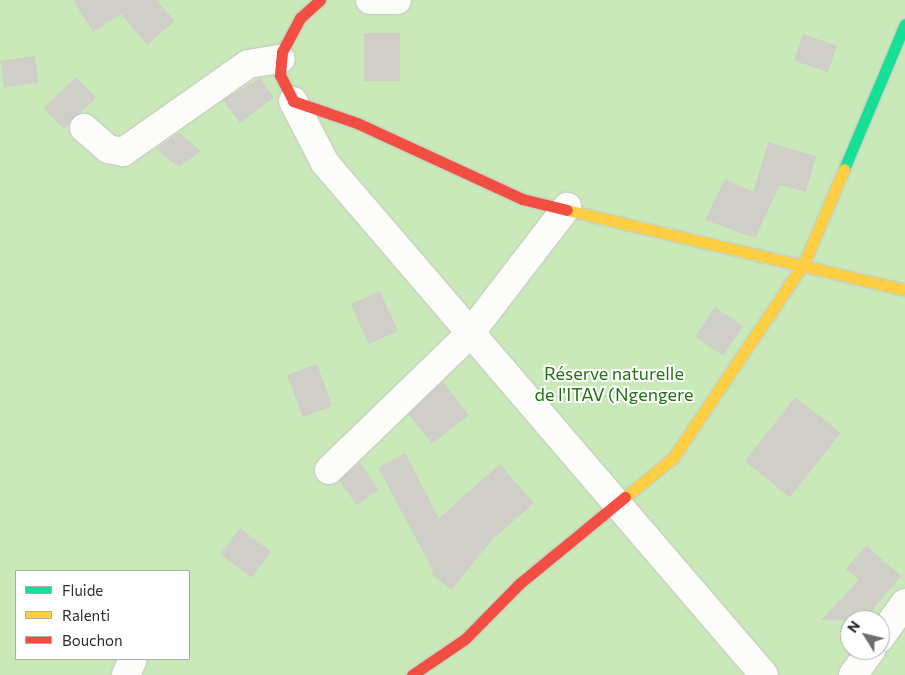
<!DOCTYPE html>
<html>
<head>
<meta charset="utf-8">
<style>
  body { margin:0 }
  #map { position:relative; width:905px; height:675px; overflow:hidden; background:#ebe8e2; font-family:Commissioner,sans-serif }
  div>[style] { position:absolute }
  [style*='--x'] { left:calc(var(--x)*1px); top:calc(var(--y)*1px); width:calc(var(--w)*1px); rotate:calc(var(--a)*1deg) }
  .green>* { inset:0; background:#c9eab8 }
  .building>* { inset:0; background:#d0cec9; transform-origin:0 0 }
  .roads { filter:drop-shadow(0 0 1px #c4c4c4) drop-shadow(0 0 1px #c4c4c4) }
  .street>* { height:28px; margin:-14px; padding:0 14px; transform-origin:14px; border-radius:14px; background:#fcfcfb }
  .fast>* { height:11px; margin:-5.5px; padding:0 5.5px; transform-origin:5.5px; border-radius:5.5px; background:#16e098 }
  .slow>* { height:11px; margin:-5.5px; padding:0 5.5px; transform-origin:5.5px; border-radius:5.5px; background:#ffcf43 }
  .jam>* { height:11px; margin:-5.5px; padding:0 5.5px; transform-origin:5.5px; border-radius:5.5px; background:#f24e42 }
  span { translate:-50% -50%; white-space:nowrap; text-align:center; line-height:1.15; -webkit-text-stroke:4px #fff; paint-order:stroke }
  .park-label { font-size:18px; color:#217313 }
  .legend { position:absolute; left:15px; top:570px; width:175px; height:90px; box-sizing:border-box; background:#fff; border:1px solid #ababab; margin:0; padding:6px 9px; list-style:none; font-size:15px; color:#2d2d2d }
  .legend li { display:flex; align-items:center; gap:10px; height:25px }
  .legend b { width:25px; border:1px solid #ababab }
  .north { position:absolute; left:840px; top:610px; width:50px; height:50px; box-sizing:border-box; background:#fff; border:1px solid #ababab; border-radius:50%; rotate:306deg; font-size:14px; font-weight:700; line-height:20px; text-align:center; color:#2d2d2d }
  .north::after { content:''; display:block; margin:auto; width:18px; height:22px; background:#706e6c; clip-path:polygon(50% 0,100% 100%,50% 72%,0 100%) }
</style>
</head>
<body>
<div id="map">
  <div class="green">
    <div style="clip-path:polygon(evenodd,0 0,905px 0,905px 675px,0 675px,0 0,16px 571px,189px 571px,189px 659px,16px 659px,16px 571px,0 0,850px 620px,880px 620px,880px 650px,850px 650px,850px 620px)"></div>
  </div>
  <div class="building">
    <div style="clip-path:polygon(73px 0,156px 0,175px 21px,147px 45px,121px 14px,93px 32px)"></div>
    <div style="left:364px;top:33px;width:36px;height:48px"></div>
    <div style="left:803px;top:34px;width:36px;height:28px;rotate:19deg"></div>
    <div style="left:35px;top:56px;width:27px;height:35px;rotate:82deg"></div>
    <div style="left:76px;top:77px;width:29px;height:45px;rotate:46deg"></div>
    <div style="clip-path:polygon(260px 78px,274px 98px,240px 123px,223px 100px)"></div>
    <div style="clip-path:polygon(179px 133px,201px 151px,179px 167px,156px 149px)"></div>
    <div style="clip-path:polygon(768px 142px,816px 156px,806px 192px,780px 185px,755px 238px,705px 220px,725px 179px,753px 192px)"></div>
    <div style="left:380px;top:291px;width:44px;height:32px;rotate:66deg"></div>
    <div style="left:715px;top:307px;width:34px;height:36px;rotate:34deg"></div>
    <div style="left:317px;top:364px;width:45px;height:32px;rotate:70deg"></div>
    <div style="left:443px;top:382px;width:42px;height:47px;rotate:52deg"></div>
    <div style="left:795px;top:397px;width:58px;height:82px;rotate:38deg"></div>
    <div style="clip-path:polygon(405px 453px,439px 518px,500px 464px,534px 503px,493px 539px,451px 590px,431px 573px,433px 570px,378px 468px)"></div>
    <div style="left:360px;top:463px;width:33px;height:27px;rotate:55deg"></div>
    <div style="left:240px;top:528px;width:39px;height:33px;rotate:37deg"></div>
    <div style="clip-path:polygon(866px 545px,901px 576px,864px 620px,821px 620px,859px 580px,846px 569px)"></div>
  </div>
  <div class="roads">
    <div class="street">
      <div style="--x:370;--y:0;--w:27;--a:0"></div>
      <div style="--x:293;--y:101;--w:70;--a:62.7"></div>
      <div style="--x:325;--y:163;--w:674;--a:49.39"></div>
      <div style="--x:84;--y:128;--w:32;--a:41"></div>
      <div style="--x:108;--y:149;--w:15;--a:11"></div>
      <div style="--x:123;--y:152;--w:153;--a:-35.1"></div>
      <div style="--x:248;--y:64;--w:33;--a:-9"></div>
      <div style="--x:329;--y:470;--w:193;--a:-44"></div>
      <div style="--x:468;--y:336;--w:163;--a:-52.5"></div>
      <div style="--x:880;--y:638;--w:43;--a:-54.5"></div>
      <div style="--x:126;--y:675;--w:17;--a:-66"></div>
      <div style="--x:853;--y:675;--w:31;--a:-54"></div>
    </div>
    <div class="fast">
      <div style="--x:844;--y:169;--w:157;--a:-67.2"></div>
    </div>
    <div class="slow">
      <div style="--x:567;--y:210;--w:347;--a:13.3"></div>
      <div style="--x:625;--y:497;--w:62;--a:-39.1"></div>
      <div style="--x:673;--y:458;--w:235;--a:-56.1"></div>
      <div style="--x:804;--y:263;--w:102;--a:-66.9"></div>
    </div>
    <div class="jam">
      <div style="--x:320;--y:0;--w:27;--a:138"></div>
      <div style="--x:300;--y:18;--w:38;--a:118"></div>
      <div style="--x:282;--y:52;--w:23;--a:95"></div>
      <div style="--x:280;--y:75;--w:29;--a:63"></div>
      <div style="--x:293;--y:101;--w:68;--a:19"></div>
      <div style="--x:357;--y:123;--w:182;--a:24.7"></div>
      <div style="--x:522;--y:199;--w:46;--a:13.7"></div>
      <div style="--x:412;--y:675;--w:64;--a:-34.2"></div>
      <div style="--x:465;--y:639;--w:77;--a:-45.5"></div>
      <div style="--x:519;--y:584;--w:137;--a:-39.4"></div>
    </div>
  </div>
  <div class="park-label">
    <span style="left:614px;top:384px">Réserve naturelle<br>de l'ITAV (Ngengere</span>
  </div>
  <ul class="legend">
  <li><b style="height:6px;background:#16e098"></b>Fluide</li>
  <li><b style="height:6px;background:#ffcf43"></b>Ralenti</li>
  <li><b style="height:6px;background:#f24e42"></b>Bouchon</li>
  </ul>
  <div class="north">N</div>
</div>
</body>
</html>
